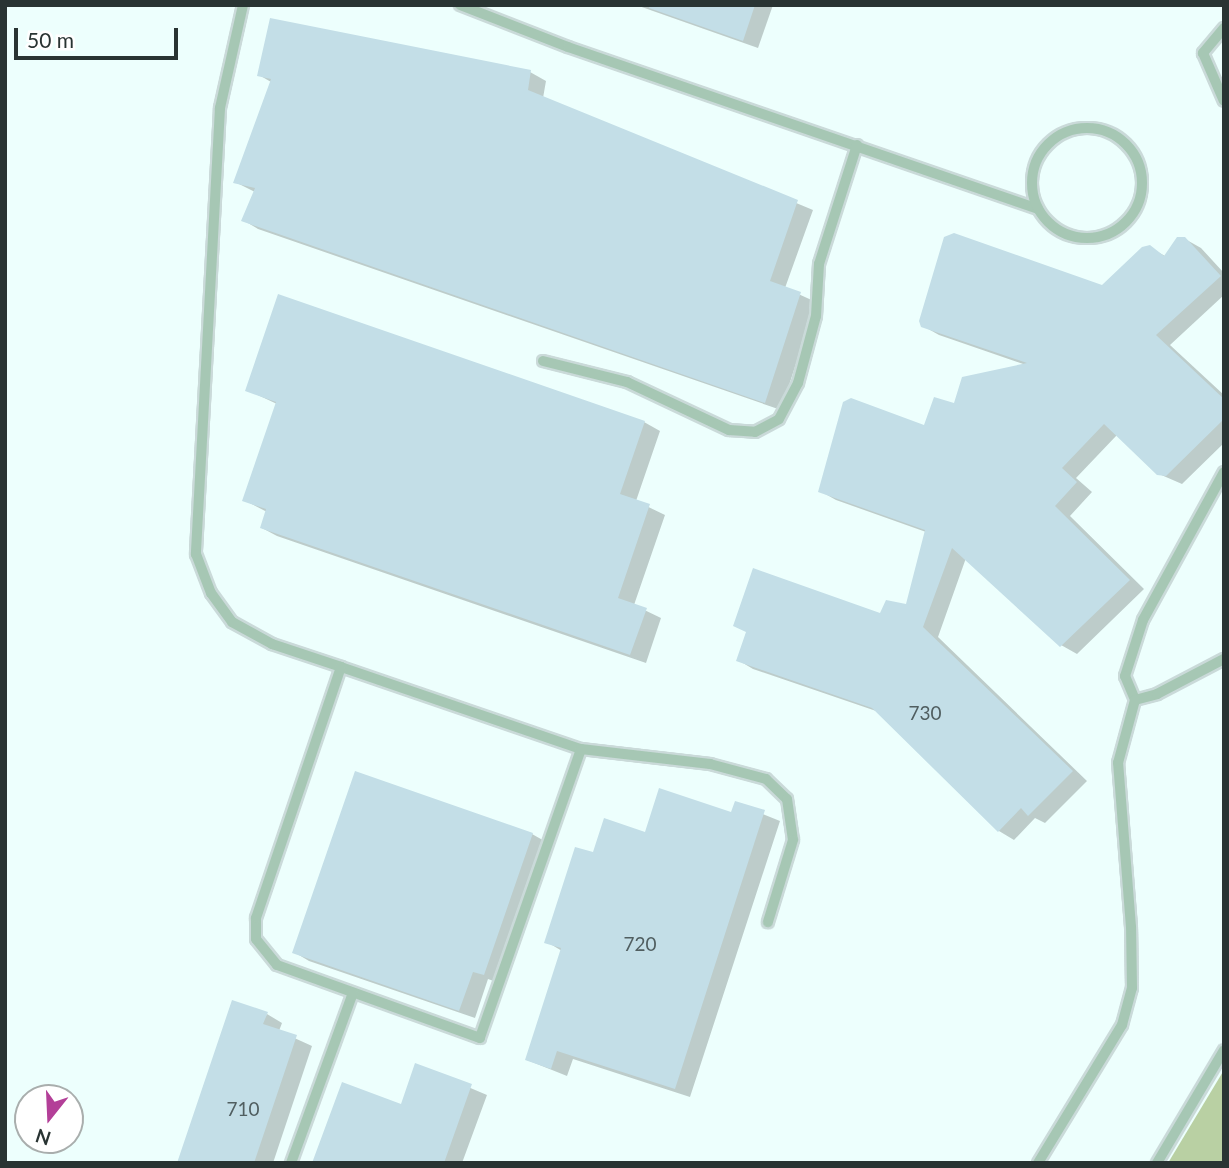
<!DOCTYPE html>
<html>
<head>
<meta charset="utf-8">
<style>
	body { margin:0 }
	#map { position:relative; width:1229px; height:1168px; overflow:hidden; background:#edfffd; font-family:Lato,sans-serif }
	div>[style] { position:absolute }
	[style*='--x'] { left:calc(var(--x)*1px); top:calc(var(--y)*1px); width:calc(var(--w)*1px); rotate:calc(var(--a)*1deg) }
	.green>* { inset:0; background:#b9d0a3 }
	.shadow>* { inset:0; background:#0003 }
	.building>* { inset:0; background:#c3dee7 }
	.roads { filter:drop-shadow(2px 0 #cadad9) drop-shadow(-2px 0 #cadad9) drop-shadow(0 2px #cadad9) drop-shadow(0 -2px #cadad9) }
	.lane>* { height:10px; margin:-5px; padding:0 5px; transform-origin:5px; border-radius:5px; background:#a6c7b4 }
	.lane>.ring { margin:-5px; padding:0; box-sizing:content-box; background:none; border:10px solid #a6c7b4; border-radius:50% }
	span { translate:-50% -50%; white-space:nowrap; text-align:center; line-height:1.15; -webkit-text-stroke:5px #fff; paint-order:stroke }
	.number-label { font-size:19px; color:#505e60 }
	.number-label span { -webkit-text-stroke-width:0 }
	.frame { position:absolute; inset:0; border:7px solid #293433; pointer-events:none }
	.north { position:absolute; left:14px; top:1084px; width:70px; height:70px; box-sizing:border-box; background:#fff; border:2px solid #a9aead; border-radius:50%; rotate:198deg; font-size:19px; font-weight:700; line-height:28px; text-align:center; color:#293433 }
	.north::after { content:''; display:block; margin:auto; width:24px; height:32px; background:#b33f98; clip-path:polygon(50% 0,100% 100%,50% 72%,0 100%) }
	.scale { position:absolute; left:14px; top:28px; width:164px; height:32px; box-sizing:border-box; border:4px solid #293433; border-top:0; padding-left:9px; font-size:21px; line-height:24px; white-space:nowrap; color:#293433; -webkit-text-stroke:5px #fff; paint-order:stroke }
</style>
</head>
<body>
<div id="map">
	<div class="green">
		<div style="clip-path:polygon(1224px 1070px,1224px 1163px,1168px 1163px)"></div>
	</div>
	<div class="shadow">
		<div style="clip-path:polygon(636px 5px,773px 5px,758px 48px)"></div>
		<div style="clip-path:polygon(530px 72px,546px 81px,543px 98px,813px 210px,785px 288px,816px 302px,781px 410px,258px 229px,243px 220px,255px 192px,235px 182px,271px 82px,259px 75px)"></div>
		<div style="clip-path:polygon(1185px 239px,1201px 248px,1224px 273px,1224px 295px,1170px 345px,1224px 395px,1224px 443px,1182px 484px,1159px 474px,1117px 435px,1076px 478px,1092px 492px,1070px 516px,1144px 589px,1077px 654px,1061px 645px,966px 558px,938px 637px,1087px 781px,1045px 823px,1035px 818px,1014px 840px,999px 831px,879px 712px,753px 669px,738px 660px,907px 606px,926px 532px,836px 500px,820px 491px,925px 427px,955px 405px,1026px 365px,939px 335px,923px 326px,1103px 287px,1149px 247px,1165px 256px)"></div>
		<div style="clip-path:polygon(247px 390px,644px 422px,660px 431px,636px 501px,665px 515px,634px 605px,661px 618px,646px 663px,277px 536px,262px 528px,267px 512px,244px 500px,277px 404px)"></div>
		<div style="clip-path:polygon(736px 803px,780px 821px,690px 1097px,573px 1059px,567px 1076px,527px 1060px,562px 951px,547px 942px,594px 854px,646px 834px,732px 814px)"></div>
		<div style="clip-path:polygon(532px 834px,548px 843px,499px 983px,488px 979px,475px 1018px,309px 961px,294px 952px)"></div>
		<div style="clip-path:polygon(267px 1014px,282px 1023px,279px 1031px,312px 1046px,273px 1163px,179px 1163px)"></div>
		<div style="clip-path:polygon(416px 1065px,487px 1095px,462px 1163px,314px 1163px,402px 1106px)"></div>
	</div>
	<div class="building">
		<div style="clip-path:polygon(650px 5px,755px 5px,743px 41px,649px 8px)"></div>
		<div style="clip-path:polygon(270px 18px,531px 70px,528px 90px,798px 200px,770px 281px,801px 292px,765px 403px,241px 221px,255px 188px,233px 183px,271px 79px,257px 76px)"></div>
		<div style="clip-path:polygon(954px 233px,1102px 285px,1142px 247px,1150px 245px,1164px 256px,1177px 237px,1185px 237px,1221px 276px,1156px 335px,1224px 399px,1224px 419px,1166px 476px,1157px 475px,1104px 424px,1062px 468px,1077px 482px,1055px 506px,1130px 580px,1060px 647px,952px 548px,923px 627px,1073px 771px,1028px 816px,1021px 808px,998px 832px,872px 708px,736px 661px,746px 632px,733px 626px,753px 568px,880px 613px,886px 600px,906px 604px,925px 530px,818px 492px,843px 402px,851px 398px,924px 425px,934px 397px,954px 403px,962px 377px,1027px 363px,921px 327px,919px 321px,944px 237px)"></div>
		<div style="clip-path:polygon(278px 294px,645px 421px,620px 494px,650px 504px,618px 598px,647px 608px,630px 655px,260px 528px,266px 509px,242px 501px,276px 402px,245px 391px)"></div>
		<div style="clip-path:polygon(355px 771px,533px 833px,484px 975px,473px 972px,459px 1011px,292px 953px)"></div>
		<div style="clip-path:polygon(659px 788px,731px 812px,735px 801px,765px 810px,675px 1089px,557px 1051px,551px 1069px,525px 1060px,561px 948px,544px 943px,575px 847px,593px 852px,604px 818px,645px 832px)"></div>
		<div style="clip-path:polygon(232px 1000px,268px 1012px,263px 1024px,297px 1035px,254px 1163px,177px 1163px)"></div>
		<div style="clip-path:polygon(415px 1063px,472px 1084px,444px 1163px,312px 1163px,342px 1082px,401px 1104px)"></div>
	</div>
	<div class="roads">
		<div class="lane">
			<div style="--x:243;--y:5;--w:106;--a:102.6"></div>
			<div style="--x:220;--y:108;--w:447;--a:93.1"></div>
			<div style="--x:196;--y:554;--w:42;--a:69"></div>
			<div style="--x:211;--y:593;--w:36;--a:54"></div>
			<div style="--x:232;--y:622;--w:46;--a:28.8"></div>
			<div style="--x:272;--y:644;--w:73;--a:18.4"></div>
			<div style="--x:341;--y:667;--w:254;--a:18.9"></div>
			<div style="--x:581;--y:749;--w:306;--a:109.3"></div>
			<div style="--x:480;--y:1038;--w:216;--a:-160.2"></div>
			<div style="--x:277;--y:965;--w:33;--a:-129"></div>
			<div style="--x:256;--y:939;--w:21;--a:-90"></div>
			<div style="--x:256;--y:918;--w:265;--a:-71.3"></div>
			<div style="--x:460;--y:5;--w:116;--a:21.3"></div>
			<div style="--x:568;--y:47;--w:497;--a:19"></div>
			<div style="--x:1224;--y:28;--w:33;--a:130"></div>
			<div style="--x:1203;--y:53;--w:52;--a:66.4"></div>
			<div class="ring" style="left:1032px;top:128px;width:100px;height:100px"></div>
			<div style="--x:543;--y:361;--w:87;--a:14"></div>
			<div style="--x:627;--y:382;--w:113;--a:25.2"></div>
			<div style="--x:729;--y:430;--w:26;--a:4"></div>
			<div style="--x:755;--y:432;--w:27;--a:-28"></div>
			<div style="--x:779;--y:419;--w:41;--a:-62.2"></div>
			<div style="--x:798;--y:383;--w:69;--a:-75"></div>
			<div style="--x:816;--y:316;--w:52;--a:-86.7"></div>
			<div style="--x:819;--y:264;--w:125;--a:-72.3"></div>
			<div style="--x:1224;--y:472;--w:169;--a:118.7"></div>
			<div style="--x:1143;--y:620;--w:59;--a:107.8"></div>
			<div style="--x:1125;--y:676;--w:26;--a:67"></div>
			<div style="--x:1135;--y:700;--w:23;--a:-15"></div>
			<div style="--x:1157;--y:694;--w:76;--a:-27.6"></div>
			<div style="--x:581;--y:749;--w:130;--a:6.6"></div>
			<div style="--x:710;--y:764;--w:58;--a:15"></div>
			<div style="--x:766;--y:779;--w:29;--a:44"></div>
			<div style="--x:787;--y:799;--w:41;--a:81.7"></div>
			<div style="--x:793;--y:840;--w:86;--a:107"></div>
			<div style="--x:291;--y:1163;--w:181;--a:-70"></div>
			<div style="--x:1038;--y:1163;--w:162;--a:-58.7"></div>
			<div style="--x:1122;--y:1025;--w:38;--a:-75"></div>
			<div style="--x:1132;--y:988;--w:61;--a:-90.9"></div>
			<div style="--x:1131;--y:927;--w:165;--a:-94.5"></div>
			<div style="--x:1118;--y:763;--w:65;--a:-74.9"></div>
			<div style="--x:1157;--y:1163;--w:131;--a:-59.3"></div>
		</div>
	</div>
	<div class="number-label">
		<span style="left:925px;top:713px">730</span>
		<span style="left:640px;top:944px">720</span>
		<span style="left:243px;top:1109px">710</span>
	</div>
	<div class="frame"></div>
	<div class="north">N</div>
	<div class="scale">50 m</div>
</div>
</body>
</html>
